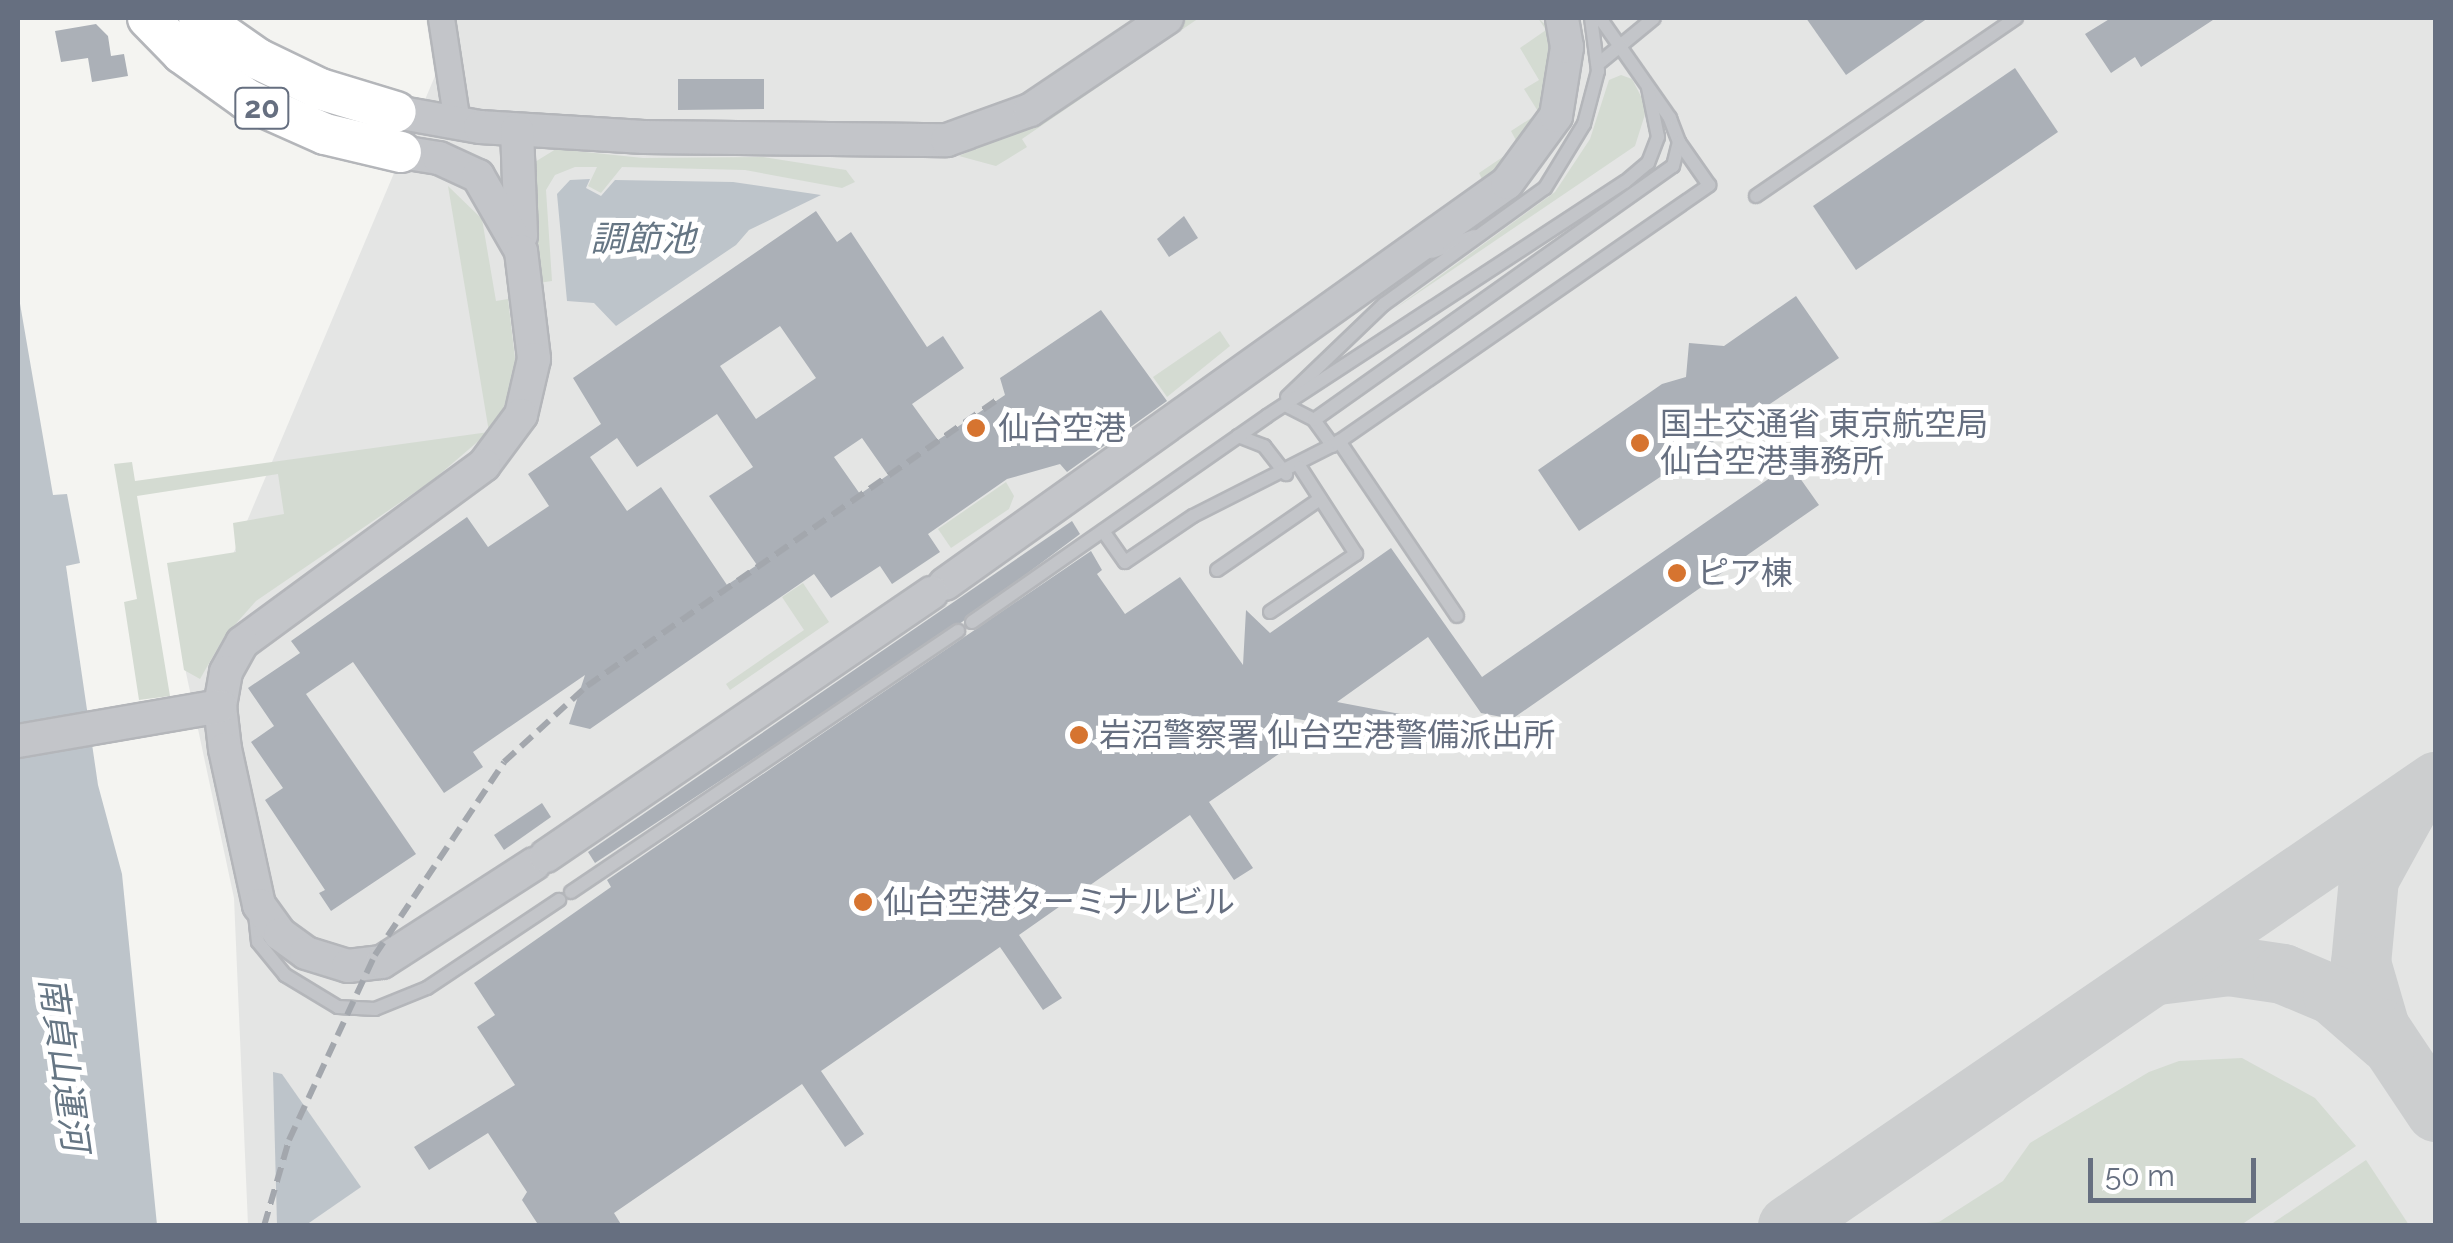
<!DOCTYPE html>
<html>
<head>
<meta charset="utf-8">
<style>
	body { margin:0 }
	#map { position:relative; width:2453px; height:1243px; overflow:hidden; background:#f4f4f1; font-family:Raleway,"Noto Sans JP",sans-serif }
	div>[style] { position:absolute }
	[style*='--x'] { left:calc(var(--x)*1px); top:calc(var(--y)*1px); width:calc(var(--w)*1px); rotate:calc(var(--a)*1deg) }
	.built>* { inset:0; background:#e4e5e4 }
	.green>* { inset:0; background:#d4dbd2 }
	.water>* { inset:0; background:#bdc4ca }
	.taxiway>* { height:60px; margin:-30px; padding:0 30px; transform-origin:30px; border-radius:30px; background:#cccecf }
	.building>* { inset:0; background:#abb0b7 }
	.roads { filter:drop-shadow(2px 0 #b4b6ba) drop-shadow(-2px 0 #b4b6ba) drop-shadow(0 2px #b4b6ba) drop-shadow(0 -2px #b4b6ba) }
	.service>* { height:12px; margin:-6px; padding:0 6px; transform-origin:6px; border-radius:6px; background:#c3c5c9 }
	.minor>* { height:25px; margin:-12.5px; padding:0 12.5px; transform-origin:12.5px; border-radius:12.5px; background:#c3c5c9 }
	.tertiary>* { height:32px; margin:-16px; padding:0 16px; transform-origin:16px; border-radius:16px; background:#c3c5c9 }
	.primary>* { height:40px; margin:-20px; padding:0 20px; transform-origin:20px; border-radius:20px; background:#fff }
	.rail>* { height:6px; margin-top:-3px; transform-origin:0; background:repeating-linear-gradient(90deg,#a3a7ad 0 15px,transparent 0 23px) }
	.dots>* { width:28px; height:28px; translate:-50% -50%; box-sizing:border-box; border:5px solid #fff; border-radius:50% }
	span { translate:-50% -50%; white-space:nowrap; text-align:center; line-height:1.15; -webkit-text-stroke:10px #fff; paint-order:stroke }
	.shield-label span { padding:2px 8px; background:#fff; border:2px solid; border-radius:8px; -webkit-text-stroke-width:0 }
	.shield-label { font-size:30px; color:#666f80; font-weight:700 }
	.poi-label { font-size:32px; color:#666f80 }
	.left { translate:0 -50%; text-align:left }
	.water-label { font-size:35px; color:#667684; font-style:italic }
	.frame { position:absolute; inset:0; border:20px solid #666f80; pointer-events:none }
	.scale { position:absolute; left:2088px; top:1158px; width:168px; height:45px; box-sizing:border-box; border:5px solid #666f80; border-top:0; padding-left:12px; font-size:30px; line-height:35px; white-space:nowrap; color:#666f80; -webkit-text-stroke:8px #fff; paint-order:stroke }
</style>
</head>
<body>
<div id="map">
	<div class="built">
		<div style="clip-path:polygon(426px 18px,2435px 18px,2435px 1225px,248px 1225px,234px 898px,185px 668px,435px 76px)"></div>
	</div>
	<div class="green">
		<div style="clip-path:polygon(1185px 18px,1199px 18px,1022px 139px,1027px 147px,1006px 160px,996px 166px,959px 156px,1033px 123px)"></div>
		<div style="clip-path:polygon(1538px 18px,1549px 28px,1551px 60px,1546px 95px,1539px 113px,1522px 147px,1504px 165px,1445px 214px,1300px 312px,1483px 181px,1479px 173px,1519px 146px,1511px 131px,1539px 113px,1524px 89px,1539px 80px,1520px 48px,1546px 30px)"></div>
		<div style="clip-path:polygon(1621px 75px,1632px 79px,1647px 108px,1635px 146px,1393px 310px,1555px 192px,1590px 139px,1609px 80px)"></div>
		<div style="clip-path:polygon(556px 149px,643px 158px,763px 157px,846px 170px,855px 182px,842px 188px,745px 170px,622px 167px,601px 193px,588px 186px,597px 167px,575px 167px,555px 175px,546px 190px,552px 281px,538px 283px,530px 165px)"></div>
		<div style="clip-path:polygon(448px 186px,482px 219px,496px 301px,508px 299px,516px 367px,502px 413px,489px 432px,433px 480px,256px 601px,224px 637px,200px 679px,184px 670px,167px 563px,236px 552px,233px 523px,284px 514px,278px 474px,137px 496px,170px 696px,139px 700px,124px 602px,137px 599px,114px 464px,132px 462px,135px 481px,489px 432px)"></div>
		<div style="clip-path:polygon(1220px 331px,1230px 346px,1167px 397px,1153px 377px)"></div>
		<div style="clip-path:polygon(1006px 482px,1014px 496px,1009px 509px,951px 548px,938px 529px)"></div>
		<div style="clip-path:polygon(803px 583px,829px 622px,730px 690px,726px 684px,804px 630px,782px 597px)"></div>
		<div style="clip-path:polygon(2242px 1058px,2315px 1098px,2356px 1146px,2241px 1225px,1901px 1225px,1939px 1222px,2003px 1181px,2030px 1143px,2149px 1072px,2179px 1061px)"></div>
		<div style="clip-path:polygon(2366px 1160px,2409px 1225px,2270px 1225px)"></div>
	</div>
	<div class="water">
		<div style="clip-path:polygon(590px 179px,586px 188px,601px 196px,615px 180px,733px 182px,821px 195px,749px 230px,736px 245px,616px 326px,594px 303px,567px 301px,557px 194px,570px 180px)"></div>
		<div style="clip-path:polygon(18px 292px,53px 495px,67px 494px,80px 563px,66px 566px,98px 785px,122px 874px,157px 1225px,18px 1225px)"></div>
		<div style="clip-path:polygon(273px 1072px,282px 1074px,361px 1187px,306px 1225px,277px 1225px)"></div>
	</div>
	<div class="taxiway">
		<div style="--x:2408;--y:808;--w:81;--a:118.8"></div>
		<div style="--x:2369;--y:879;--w:84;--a:95.4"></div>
		<div style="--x:2361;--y:963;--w:68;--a:73.7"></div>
		<div style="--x:2380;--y:1028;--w:101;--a:56.3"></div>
		<div style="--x:2158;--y:975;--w:72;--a:-7.2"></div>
		<div style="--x:2229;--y:966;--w:55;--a:8.4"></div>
		<div style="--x:2283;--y:974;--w:54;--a:22.8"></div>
		<div style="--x:2333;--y:995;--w:72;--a:41"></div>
		<div style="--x:1788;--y:1226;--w:786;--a:-34.42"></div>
	</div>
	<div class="building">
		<div style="clip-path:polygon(1806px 18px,1928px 18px,1846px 75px)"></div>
		<div style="clip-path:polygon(2111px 18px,2216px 18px,2141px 67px,2135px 57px,2111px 73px,2085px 34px)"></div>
		<div style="clip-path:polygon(96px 24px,108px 36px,111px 56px,124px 54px,128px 76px,92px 82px,88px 58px,61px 62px,55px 31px)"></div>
		<div style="clip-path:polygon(2015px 68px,2058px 132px,1856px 270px,1813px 206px)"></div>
		<div style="clip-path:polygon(678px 79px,764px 79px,764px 109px,678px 110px)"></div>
		<div style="clip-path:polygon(evenodd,816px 211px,837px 242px,851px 232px,927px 347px,943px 336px,964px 368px,912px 404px,938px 440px,1005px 395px,1000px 378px,1101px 310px,1167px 401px,1067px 472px,1060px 464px,1007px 479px,928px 534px,940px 552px,892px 584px,880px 566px,831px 598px,814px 574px,590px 729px,569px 724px,585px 675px,473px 752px,483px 767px,444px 793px,353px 662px,306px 694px,416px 854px,331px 911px,319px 893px,325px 890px,265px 800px,283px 788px,251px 742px,274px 726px,248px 688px,300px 653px,291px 641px,467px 517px,488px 547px,549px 506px,528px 474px,601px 424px,573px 378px,816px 211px,780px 326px,816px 378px,756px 419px,720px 366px,780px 326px,816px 211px,717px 414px,753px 467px,709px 496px,757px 565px,727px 585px,661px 487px,627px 511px,590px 457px,617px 438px,637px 467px,717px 414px,816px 211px,862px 438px,888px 475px,860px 494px,834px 457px,862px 438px)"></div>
		<div style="clip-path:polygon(1184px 216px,1198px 238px,1169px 257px,1157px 239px)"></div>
		<div style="clip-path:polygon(1796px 296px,1839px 358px,1579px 531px,1538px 470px,1662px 384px,1686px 377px,1689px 343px,1724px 346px)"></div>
		<div style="clip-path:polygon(1790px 464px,1819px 505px,1512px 719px,1481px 713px,1428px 637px,1337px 702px,1437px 721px,1447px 733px,1432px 744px,1271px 714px,1292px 745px,1209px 802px,1253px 868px,1234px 880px,1190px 815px,1019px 935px,1062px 998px,1043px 1010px,1000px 947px,821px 1071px,864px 1134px,845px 1147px,802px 1084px,614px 1213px,622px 1226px,539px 1226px,522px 1200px,527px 1192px,488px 1133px,429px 1170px,414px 1147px,515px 1085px,477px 1027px,495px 1015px,474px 983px,611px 887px,607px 880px,1091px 551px,1102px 570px,1097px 574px,1125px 614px,1180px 577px,1243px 665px,1246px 610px,1270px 633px,1391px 548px,1482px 677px)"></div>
		<div style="clip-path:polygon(1072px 521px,1080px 534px,962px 622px,595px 863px,588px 852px)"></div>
		<div style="clip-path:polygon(542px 803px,551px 817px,504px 850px,494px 835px)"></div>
	</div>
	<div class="roads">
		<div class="service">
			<div style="--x:1598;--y:64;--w:72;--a:-39.4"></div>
			<div style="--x:1756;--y:196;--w:315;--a:-34.4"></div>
			<div style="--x:1432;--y:252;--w:45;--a:-20.9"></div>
			<div style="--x:1287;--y:397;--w:134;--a:-43.8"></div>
			<div style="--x:1384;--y:304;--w:198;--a:-35.8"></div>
			<div style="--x:1545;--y:188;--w:75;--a:-58.6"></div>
			<div style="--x:1584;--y:124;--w:55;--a:-75.2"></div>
			<div style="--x:1598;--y:71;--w:53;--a:-97.5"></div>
			<div style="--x:1285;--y:405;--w:33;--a:27"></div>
			<div style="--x:1314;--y:420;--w:32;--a:54"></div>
			<div style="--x:1314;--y:420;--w:440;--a:-35.3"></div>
			<div style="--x:1673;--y:166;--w:25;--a:-76"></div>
			<div style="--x:1679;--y:142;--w:26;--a:-111"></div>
			<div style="--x:1670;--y:118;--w:122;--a:-125"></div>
			<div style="--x:1238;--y:436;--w:28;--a:21"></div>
			<div style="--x:1264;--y:446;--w:36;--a:52"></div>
			<div style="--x:1339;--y:441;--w:211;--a:56"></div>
			<div style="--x:1103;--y:531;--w:38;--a:55"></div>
			<div style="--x:1125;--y:562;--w:82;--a:-34.1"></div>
			<div style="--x:1193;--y:516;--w:161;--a:-26.9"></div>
			<div style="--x:1337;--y:443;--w:453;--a:-34.7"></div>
			<div style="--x:1709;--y:185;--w:52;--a:-124.9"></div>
			<div style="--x:1217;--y:570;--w:125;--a:-34.6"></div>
			<div style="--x:1270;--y:612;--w:104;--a:-34"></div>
			<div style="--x:1356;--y:554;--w:103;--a:-122.8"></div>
			<div style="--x:972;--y:622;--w:360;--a:-34.9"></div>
			<div style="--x:1267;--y:416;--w:428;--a:-33.2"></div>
			<div style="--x:1625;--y:182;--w:30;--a:-40"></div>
			<div style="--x:1648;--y:163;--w:28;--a:-69"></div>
			<div style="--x:1658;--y:137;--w:50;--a:-101.5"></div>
			<div style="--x:571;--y:892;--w:467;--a:-34"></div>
			<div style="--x:255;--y:914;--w:28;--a:84"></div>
			<div style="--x:258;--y:942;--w:43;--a:50.7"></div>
			<div style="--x:285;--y:975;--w:62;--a:31.1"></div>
			<div style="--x:338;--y:1007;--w:37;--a:3"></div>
			<div style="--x:375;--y:1009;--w:56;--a:-22"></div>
			<div style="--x:427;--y:988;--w:159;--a:-33.7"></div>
		</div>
		<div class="minor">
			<div style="--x:441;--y:18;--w:106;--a:81.3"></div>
		</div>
		<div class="tertiary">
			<div style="--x:396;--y:112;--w:85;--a:10.1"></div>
			<div style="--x:480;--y:127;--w:164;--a:3.5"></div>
			<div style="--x:644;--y:137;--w:303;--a:0.6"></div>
			<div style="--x:947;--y:140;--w:88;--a:-19.9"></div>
			<div style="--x:1030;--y:110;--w:165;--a:-33.9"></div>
			<div style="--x:517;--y:130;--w:106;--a:87.8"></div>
			<div style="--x:401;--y:152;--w:38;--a:9"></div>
			<div style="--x:439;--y:158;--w:43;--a:24.8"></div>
			<div style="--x:478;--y:176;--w:86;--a:60.2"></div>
			<div style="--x:521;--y:251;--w:109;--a:83.1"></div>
			<div style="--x:534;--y:359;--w:57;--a:103.1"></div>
			<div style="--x:521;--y:415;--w:62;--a:126.5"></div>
			<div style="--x:484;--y:465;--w:300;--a:143.7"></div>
			<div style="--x:242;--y:643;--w:33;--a:119"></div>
			<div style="--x:226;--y:672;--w:35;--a:100"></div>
			<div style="--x:220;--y:706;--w:43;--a:83.4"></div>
			<div style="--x:225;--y:749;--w:160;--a:77.7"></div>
			<div style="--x:259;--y:905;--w:36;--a:54"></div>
			<div style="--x:280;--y:934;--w:32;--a:36"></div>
			<div style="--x:306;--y:953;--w:44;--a:17.2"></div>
			<div style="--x:348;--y:966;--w:34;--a:-7"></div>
			<div style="--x:382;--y:962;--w:181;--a:-32.8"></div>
			<div style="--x:945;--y:584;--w:690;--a:-35.51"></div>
			<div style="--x:1507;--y:183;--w:83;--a:-53.8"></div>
			<div style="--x:1556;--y:116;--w:70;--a:-80.9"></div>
			<div style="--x:1567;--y:47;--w:29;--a:-100"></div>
			<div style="--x:18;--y:741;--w:205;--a:-9.8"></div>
			<div style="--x:546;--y:856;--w:467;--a:-34.3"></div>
		</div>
		<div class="primary">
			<div style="--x:148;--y:18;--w:49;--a:45.8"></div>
			<div style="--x:182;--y:53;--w:79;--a:35.7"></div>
			<div style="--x:246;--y:99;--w:86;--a:23.9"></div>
			<div style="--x:325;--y:134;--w:78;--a:13.3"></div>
			<div style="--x:199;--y:18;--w:72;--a:34.8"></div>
			<div style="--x:258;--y:59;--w:69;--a:25.8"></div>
			<div style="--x:320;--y:89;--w:79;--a:16.8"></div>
		</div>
	</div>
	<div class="rail">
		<div style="--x:264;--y:1226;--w:90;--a:-73.8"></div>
		<div style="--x:289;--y:1140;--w:204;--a:-65.1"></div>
		<div style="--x:375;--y:955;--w:232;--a:-56.2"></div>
		<div style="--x:504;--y:762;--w:113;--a:-42.5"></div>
		<div style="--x:587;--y:686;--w:505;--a:-34.92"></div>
	</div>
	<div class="dots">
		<div style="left:976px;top:428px;background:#d67430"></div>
		<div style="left:1640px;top:443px;background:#d67430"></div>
		<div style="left:1677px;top:573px;background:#d67430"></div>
		<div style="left:1079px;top:735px;background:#d67430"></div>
		<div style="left:863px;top:902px;background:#d67430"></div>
	</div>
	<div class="shield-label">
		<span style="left:262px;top:108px">20</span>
	</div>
	<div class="poi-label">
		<span class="left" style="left:1660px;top:443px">国土交通省 東京航空局<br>仙台空港事務所</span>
		<span class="left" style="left:998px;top:428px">仙台空港</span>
		<span class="left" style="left:1697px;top:573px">ピア棟</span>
		<span class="left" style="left:1099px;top:735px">岩沼警察署 仙台空港警備派出所</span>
		<span class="left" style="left:883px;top:902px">仙台空港ターミナルビル</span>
	</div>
	<div class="water-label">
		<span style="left:643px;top:239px">調節池</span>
		<span style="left:64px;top:1064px;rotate:82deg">南貞山運河</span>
	</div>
	<div class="frame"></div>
	<div class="scale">50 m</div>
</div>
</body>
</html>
